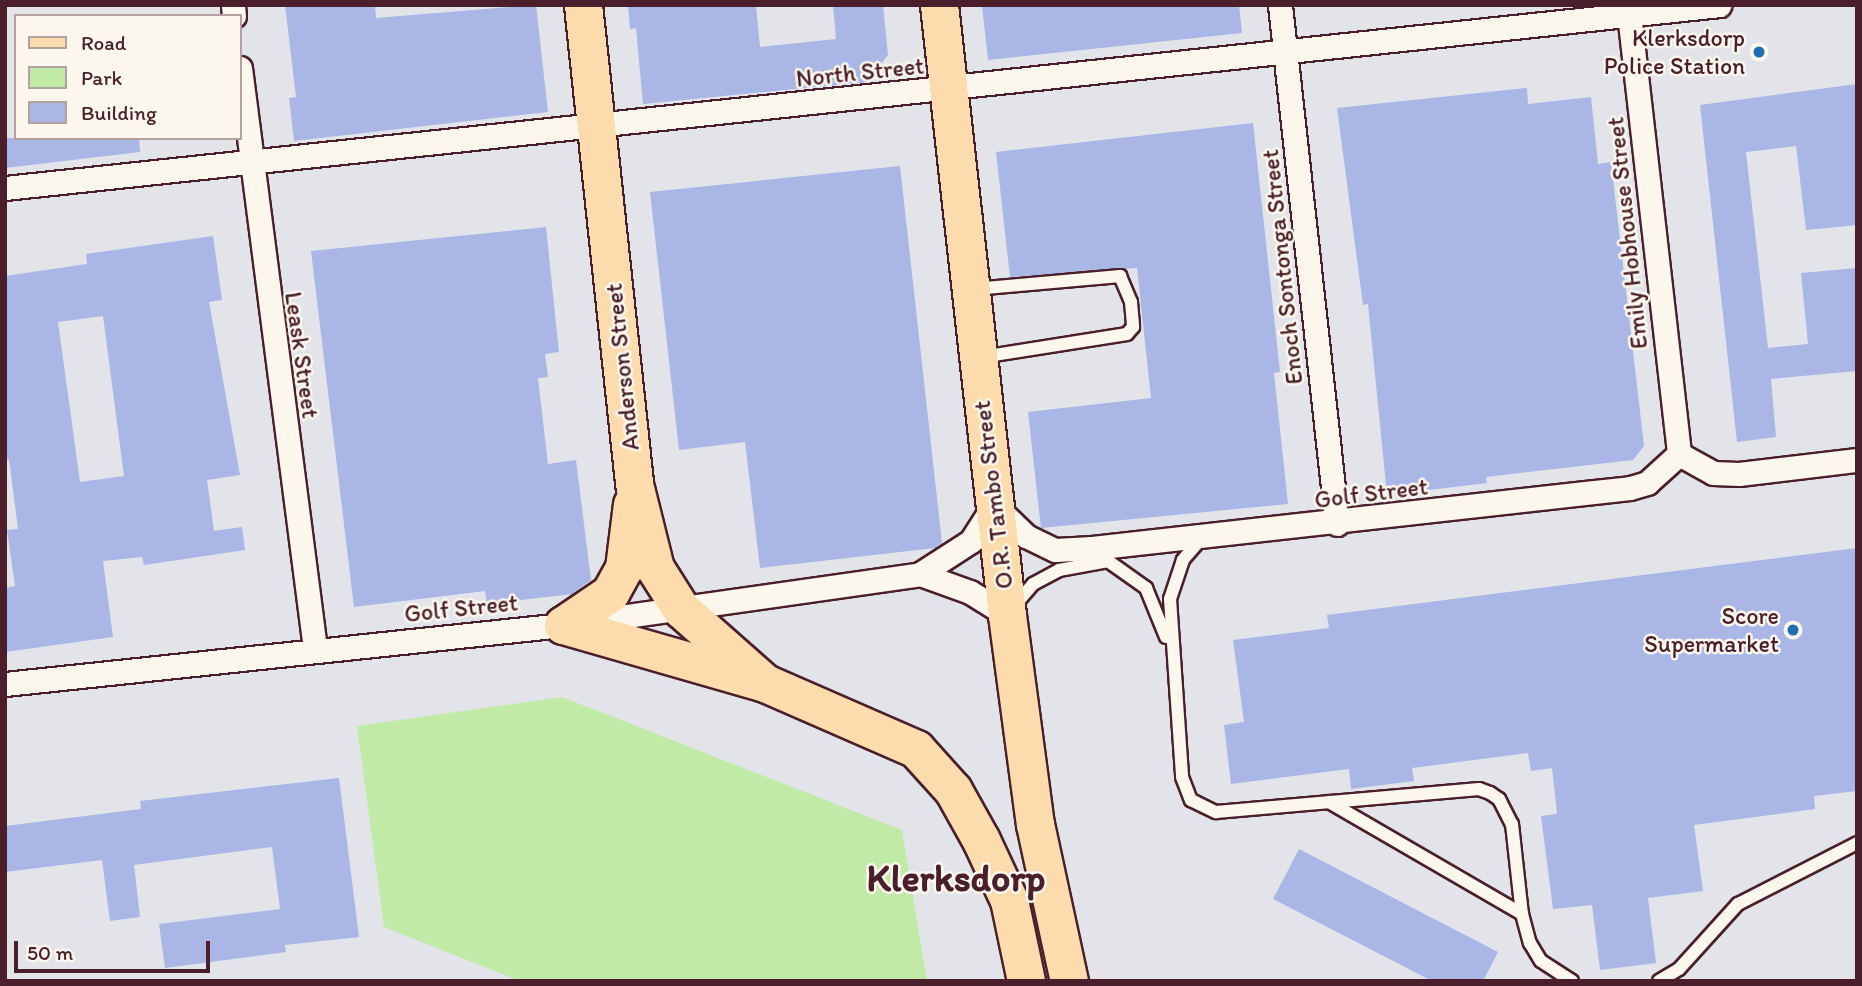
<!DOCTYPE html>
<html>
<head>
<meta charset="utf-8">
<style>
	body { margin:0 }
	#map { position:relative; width:1862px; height:986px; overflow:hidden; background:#e2e4ea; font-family:Itim,sans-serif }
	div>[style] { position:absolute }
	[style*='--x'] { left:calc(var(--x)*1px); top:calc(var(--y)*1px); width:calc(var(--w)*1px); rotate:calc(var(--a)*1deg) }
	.green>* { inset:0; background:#c1eaa6 }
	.building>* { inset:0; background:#a9b6e6 }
	.roads { filter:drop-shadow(2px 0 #4a1f2b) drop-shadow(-2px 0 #4a1f2b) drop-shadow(0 2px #4a1f2b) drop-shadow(0 -2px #4a1f2b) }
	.service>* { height:12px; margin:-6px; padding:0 6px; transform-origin:6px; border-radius:6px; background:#fbf7ec }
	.minor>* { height:23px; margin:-11.5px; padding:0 11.5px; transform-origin:11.5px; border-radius:11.5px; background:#fbf7ec }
	.primary>* { height:37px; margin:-18.5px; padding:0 18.5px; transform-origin:18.5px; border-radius:18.5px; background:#fcdcac }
	.dots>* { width:19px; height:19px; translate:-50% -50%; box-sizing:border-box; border:4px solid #fbf7ec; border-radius:50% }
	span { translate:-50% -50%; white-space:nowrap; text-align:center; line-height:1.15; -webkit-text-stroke:5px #fbf7ec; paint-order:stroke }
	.poi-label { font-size:24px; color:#4a1f2b }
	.right { translate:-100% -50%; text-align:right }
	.street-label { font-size:24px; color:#4a1f2b }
	.town-label { font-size:38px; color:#4a1f2b; font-weight:700 }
	.frame { position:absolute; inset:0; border:7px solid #4a1f2b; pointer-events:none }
	.legend { position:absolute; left:14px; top:14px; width:228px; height:126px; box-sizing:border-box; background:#fbf7ec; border:2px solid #b4a19f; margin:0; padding:9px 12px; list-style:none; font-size:21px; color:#4a1f2b }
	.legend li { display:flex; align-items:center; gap:14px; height:35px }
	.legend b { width:35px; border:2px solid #b4a19f }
	.scale { position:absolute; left:14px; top:941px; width:196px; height:32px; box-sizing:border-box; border:4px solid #4a1f2b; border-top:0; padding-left:9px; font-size:21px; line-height:24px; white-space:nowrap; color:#4a1f2b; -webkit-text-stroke:5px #fbf7ec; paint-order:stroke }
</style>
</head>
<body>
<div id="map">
	<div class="green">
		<div style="clip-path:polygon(562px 697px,902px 830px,927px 981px,520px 981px,384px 927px,357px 726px)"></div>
	</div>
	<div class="building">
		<div style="clip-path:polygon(285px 5px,375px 5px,376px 18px,536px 5px,548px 112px,294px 141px,289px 98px,296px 97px)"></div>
		<div style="clip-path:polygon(628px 5px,756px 5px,760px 47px,836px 39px,833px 5px,883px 5px,888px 55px,867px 82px,643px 104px,636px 28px,630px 29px)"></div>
		<div style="clip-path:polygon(982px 5px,1239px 5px,1242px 33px,988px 60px)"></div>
		<div style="clip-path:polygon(1857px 84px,1857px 225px,1806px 230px,1796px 146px,1746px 152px,1768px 348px,1808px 344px,1801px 273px,1857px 268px,1857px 371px,1771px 379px,1776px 437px,1737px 442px,1700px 105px)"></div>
		<div style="clip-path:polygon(1527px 88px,1528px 104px,1591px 97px,1598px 164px,1611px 162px,1644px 446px,1633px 460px,1486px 477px,1487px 483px,1387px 495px,1368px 304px,1363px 305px,1337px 108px)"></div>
		<div style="clip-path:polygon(1253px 123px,1280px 372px,1274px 373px,1288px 504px,1041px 528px,1028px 412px,1151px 398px,1137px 268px,1010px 277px,996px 152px)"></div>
		<div style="clip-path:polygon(5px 138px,139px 138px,140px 152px,5px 168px)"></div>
		<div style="clip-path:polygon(900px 166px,942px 543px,935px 548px,760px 568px,745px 442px,679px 450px,650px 192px)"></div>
		<div style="clip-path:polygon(546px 227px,559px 352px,545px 354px,548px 377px,538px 378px,548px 464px,576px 460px,591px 580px,572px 594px,487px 604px,485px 591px,354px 607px,311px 251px)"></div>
		<div style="clip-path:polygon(evenodd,213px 236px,222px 300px,209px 302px,240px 475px,207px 480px,214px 531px,242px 527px,245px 550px,144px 565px,142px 557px,103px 561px,113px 637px,5px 652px,5px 588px,15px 586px,7px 530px,18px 529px,9px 459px,5px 460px,5px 276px,87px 264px,86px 254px,213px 236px,103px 316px,124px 476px,80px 482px,58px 322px,103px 316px)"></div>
		<div style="clip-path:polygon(1857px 548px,1857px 791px,1814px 796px,1815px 809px,1694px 825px,1703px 891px,1648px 898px,1656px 963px,1600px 970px,1592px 905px,1553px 909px,1541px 816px,1557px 814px,1552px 768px,1531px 771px,1528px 753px,1412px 768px,1414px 781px,1351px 789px,1349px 769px,1231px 784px,1224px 725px,1244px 722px,1233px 640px,1329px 628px,1327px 615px)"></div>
		<div style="clip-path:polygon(339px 778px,359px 937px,285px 945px,286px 952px,165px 968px,159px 924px,280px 909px,272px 847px,134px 865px,140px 917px,110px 921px,102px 860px,5px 872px,5px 826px,141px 809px,140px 801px)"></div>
		<div style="clip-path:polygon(1299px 849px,1498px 952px,1483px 981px,1432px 981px,1273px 899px)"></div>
	</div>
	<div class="roads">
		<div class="service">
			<div style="--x:974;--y:289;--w:147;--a:-5.1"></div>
			<div style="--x:1120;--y:276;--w:28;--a:67"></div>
			<div style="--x:1131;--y:302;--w:25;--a:85"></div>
			<div style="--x:1133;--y:327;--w:9;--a:131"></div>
			<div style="--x:1127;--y:334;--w:148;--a:171"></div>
			<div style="--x:1201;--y:539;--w:28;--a:131"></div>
			<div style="--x:1183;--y:560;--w:41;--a:108.4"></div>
			<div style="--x:1170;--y:599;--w:178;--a:86.1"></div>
			<div style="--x:1182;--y:777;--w:25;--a:69"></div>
			<div style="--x:1191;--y:800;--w:28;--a:26"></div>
			<div style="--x:1216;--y:812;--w:264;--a:-5"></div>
			<div style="--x:1479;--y:789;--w:12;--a:20"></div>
			<div style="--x:1490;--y:793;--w:11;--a:34"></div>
			<div style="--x:1499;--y:799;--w:28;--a:63"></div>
			<div style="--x:1512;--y:824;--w:91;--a:83.7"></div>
			<div style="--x:1522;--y:914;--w:30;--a:75"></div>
			<div style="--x:1530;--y:943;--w:21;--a:59"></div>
			<div style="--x:1541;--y:961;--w:37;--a:33"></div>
			<div style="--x:1014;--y:606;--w:29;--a:-49"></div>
			<div style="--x:1033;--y:584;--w:30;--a:-28"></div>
			<div style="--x:1059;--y:570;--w:50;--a:-10.4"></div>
			<div style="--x:1108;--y:561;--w:47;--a:35.4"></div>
			<div style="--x:1146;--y:588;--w:53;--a:67.8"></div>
			<div style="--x:1329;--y:802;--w:223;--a:30.1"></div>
			<div style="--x:1659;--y:981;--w:23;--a:-31"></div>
			<div style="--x:1679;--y:969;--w:88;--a:-47.8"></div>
			<div style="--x:1738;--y:904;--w:134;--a:-27.1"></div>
		</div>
		<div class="minor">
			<div style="--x:233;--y:5;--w:11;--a:85"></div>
			<div style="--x:1280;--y:5;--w:522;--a:83.73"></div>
			<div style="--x:1628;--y:5;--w:452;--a:83.5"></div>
			<div style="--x:240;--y:68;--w:586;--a:82.64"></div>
			<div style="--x:5;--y:188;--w:1724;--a:-6.09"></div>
			<div style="--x:920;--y:574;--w:53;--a:19.8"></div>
			<div style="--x:970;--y:592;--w:44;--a:31.9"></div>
			<div style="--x:5;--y:684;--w:561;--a:-6.04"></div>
			<div style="--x:563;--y:625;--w:361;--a:-8.1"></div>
			<div style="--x:920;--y:574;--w:61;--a:-32.9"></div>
			<div style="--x:971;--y:541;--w:43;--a:-57.4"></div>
			<div style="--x:994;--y:505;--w:45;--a:44.1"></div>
			<div style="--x:1026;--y:536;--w:32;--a:26"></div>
			<div style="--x:1055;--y:550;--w:37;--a:-3"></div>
			<div style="--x:1092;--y:548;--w:541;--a:-6.36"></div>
			<div style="--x:1630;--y:488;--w:18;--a:-16"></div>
			<div style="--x:1647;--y:483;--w:43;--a:-42.2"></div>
			<div style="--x:1679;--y:454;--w:39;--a:29"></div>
			<div style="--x:1713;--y:473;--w:26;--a:2"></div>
			<div style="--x:1739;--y:474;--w:119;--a:-6.8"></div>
		</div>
		<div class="primary">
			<div style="--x:583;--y:5;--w:486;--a:83.9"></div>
			<div style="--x:635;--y:488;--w:82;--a:76"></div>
			<div style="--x:655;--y:568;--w:49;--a:57.6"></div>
			<div style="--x:681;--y:609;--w:112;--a:41.4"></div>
			<div style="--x:939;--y:5;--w:614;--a:83.64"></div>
			<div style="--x:1007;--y:615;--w:211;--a:82.4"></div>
			<div style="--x:1035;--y:824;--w:161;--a:77.8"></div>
			<div style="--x:563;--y:625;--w:210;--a:16"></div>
			<div style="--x:765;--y:683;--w:165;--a:23.6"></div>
			<div style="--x:916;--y:749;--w:55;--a:47.9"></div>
			<div style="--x:953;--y:790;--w:57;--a:60.8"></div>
			<div style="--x:981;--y:840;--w:66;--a:65"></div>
			<div style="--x:1009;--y:900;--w:83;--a:78.1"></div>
			<div style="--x:563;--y:625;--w:57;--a:-34.2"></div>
			<div style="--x:610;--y:593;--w:29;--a:-61"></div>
			<div style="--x:624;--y:568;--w:64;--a:-82.9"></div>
		</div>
	</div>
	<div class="dots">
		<div style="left:1759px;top:52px;background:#1f6fb2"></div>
		<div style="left:1793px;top:630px;background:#1f6fb2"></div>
	</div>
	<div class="poi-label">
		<span class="right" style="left:1745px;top:52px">Klerksdorp<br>Police Station</span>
		<span class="right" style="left:1779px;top:630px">Score<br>Supermarket</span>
	</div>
	<div class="street-label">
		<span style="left:860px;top:72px;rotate:-6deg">North Street</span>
		<span style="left:1627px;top:233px;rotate:-96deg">Emily Hobhouse Street</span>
		<span style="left:1282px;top:267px;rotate:-96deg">Enoch Sontonga Street</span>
		<span style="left:302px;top:355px;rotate:82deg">Leask Street</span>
		<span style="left:622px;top:367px;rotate:-96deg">Anderson Street</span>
		<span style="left:1371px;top:493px;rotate:-7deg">Golf Street</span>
		<span style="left:993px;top:495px;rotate:-97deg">O.R. Tambo Street</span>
		<span style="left:461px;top:608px;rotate:-6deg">Golf Street</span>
	</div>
	<div class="town-label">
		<span style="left:956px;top:879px">Klerksdorp</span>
	</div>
	<div class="frame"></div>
	<ul class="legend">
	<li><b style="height:9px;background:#fcdcac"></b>Road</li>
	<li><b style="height:19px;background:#c1eaa6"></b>Park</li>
	<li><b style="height:19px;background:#a9b6e6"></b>Building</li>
	</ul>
	<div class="scale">50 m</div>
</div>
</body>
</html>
